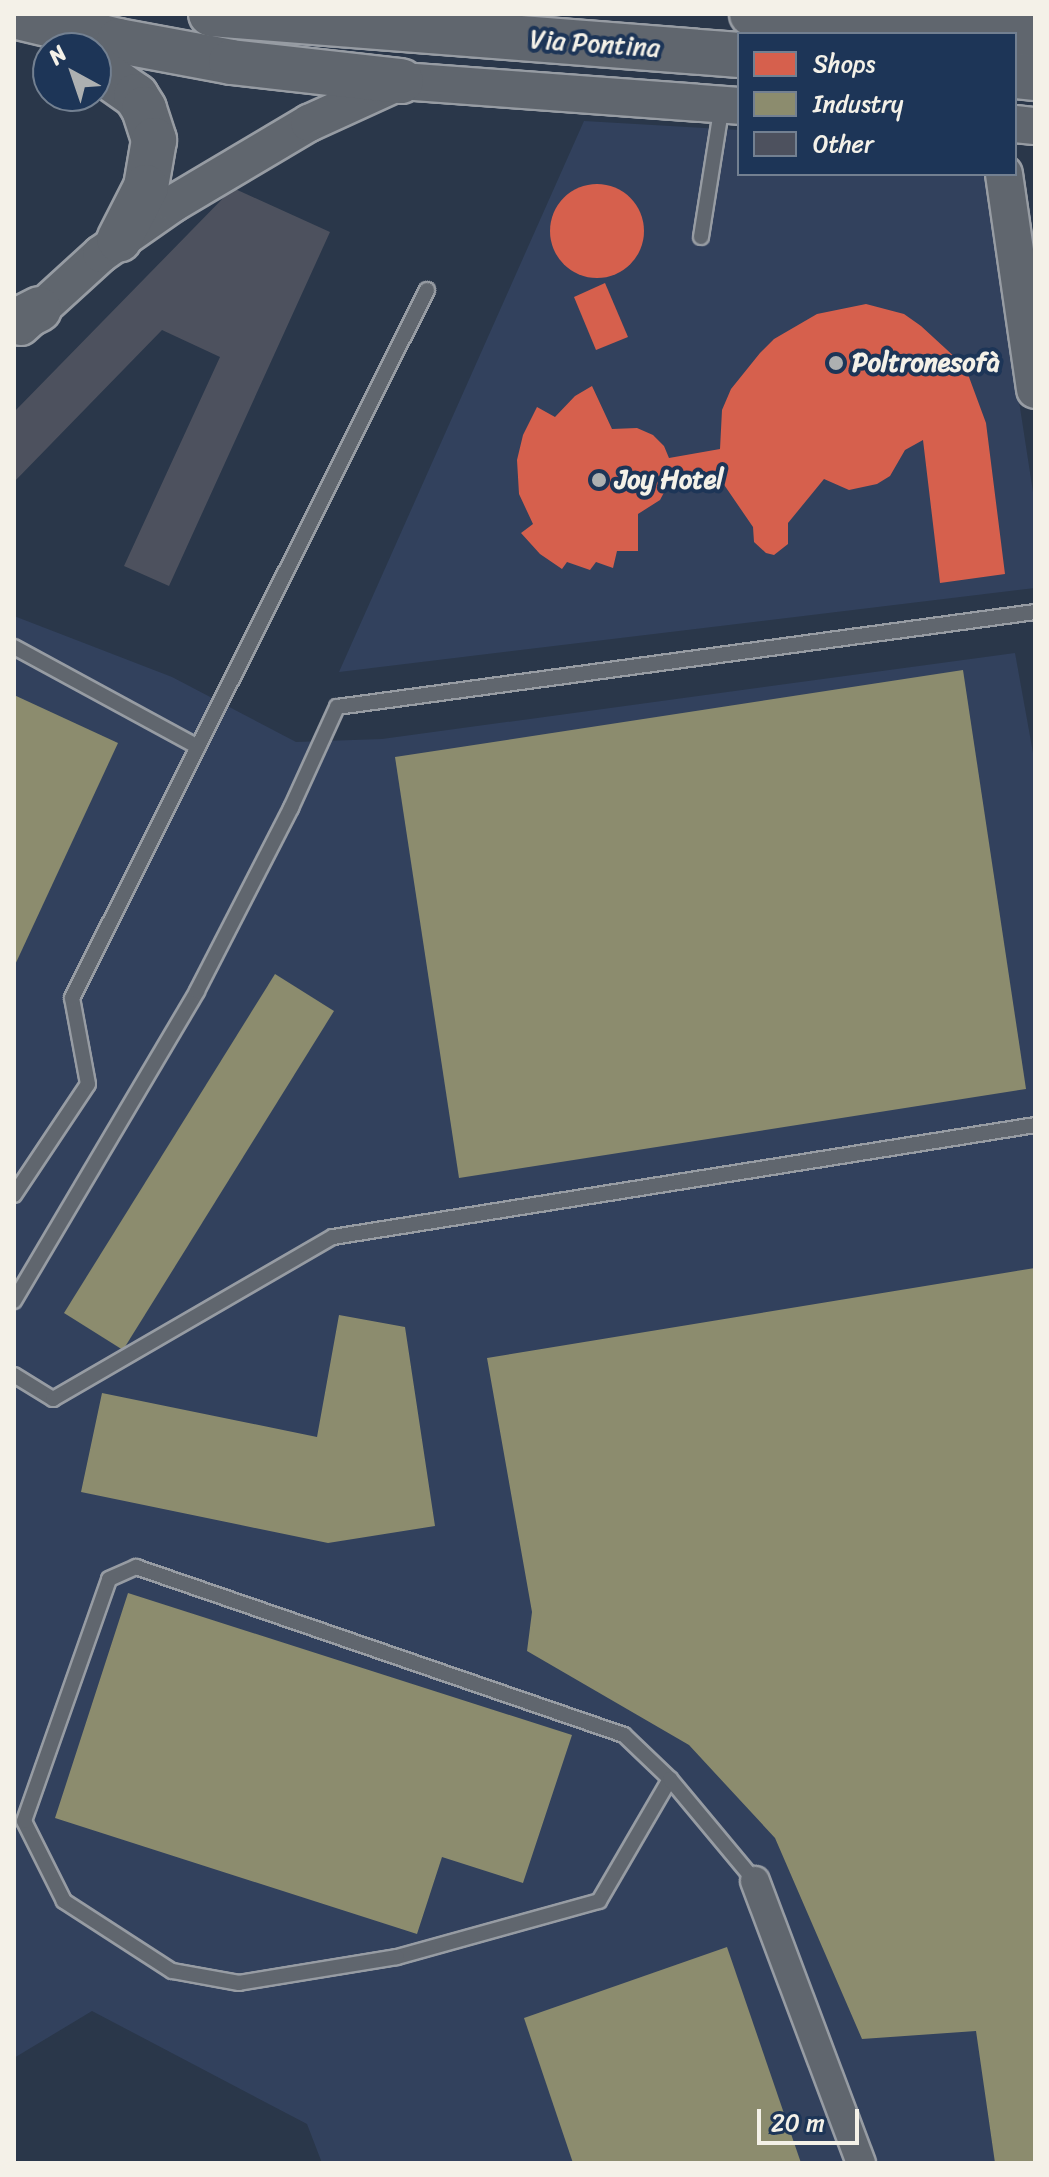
<!DOCTYPE html>
<html>
<head>
<meta charset="utf-8">
<style>
	body { margin:0 }
	#map { position:relative; width:1049px; height:2177px; overflow:hidden; background:#2a374a; font-family:Sriracha,sans-serif }
	div>[style] { position:absolute }
	[style*='--x'] { left:calc(var(--x)*1px); top:calc(var(--y)*1px); width:calc(var(--w)*1px); rotate:calc(var(--a)*1deg) }
	.built>* { inset:0; background:#32415d }
	.shops>* { inset:0; background:#d6604d }
	.round { border-radius:50% }
	.industry>* { inset:0; background:#8c8c6e }
	.building>* { inset:0; background:#4d515e }
	.roads { filter:drop-shadow(2px 0 #979ca3) drop-shadow(-2px 0 #979ca3) drop-shadow(0 2px #979ca3) drop-shadow(0 -2px #979ca3) }
	.service>* { height:14px; margin:-7px; padding:0 7px; transform-origin:7px; border-radius:7px; background:#60666e }
	.minor>* { height:28px; margin:-14px; padding:0 14px; transform-origin:14px; border-radius:14px; background:#60666e }
	.tertiary>* { height:36px; margin:-18px; padding:0 18px; transform-origin:18px; border-radius:18px; background:#60666e }
	.trunk>* { height:44px; margin:-22px; padding:0 22px; transform-origin:22px; border-radius:22px; background:#60666e }
	.dots>* { width:22px; height:22px; translate:-50% -50%; box-sizing:border-box; border:4px solid #1d3557; border-radius:50% }
	span { translate:-50% -50%; white-space:nowrap; text-align:center; line-height:1.15; -webkit-text-stroke:8px #1d3557; paint-order:stroke }
	.street-label { font-size:26px; color:#f4f1e8 }
	.poi-label { font-size:26px; color:#f4f1e8; font-weight:700 }
	.left { translate:0 -50%; text-align:left }
	.frame { position:absolute; inset:0; border:16px solid #f4f1e8; pointer-events:none }
	.legend { position:absolute; left:737px; top:32px; width:280px; height:144px; box-sizing:border-box; background:#1d3557; border:2px solid #738091; margin:0; padding:10px 14px; list-style:none; font-size:24px; color:#f4f1e8 }
	.legend li { display:flex; align-items:center; gap:16px; height:40px }
	.legend b { width:40px; border:2px solid #738091 }
	.north { position:absolute; left:32px; top:32px; width:80px; height:80px; box-sizing:border-box; background:#1d3557; border:2px solid #738091; border-radius:50%; rotate:320deg; font-size:22px; font-weight:700; line-height:32px; text-align:center; color:#f4f1e8 }
	.north::after { content:''; display:block; margin:auto; width:28px; height:36px; background:#adb0b1; clip-path:polygon(50% 0,100% 100%,50% 72%,0 100%) }
	.scale { position:absolute; left:757px; top:2109px; width:102px; height:36px; box-sizing:border-box; border:4px solid #f4f1e8; border-top:0; padding-left:10px; font-size:24px; line-height:28px; white-space:nowrap; color:#f4f1e8; -webkit-text-stroke:6px #1d3557; paint-order:stroke }
</style>
</head>
<body>
<div id="map">
	<div class="built">
		<div style="clip-path:polygon(584px 121px,739px 130px,739px 174px,984px 174px,1035px 505px,1035px 588px,339px 672px)"></div>
		<div style="clip-path:polygon(14px 616px,172px 677px,296px 742px,382px 739px,1015px 653px,1035px 764px,1035px 2163px,322px 2163px,307px 2124px,92px 2011px,14px 2058px)"></div>
	</div>
	<div class="shops">
		<div class="round" style="left:550px;top:184px;width:94px;height:94px"></div>
		<div style="clip-path:polygon(605px 283px,628px 337px,596px 350px,574px 297px)"></div>
		<div style="clip-path:polygon(866px 304px,904px 314px,921px 326px,958px 360px,969px 377px,986px 423px,1005px 574px,940px 583px,923px 440px,905px 450px,890px 476px,877px 484px,849px 490px,824px 479px,788px 523px,788px 544px,774px 555px,766px 553px,754px 542px,753px 527px,716px 473px,669px 483px,660px 500px,638px 514px,638px 551px,617px 551px,613px 568px,596px 562px,590px 570px,567px 562px,562px 569px,540px 554px,521px 533px,533px 524px,519px 494px,517px 460px,523px 435px,537px 407px,555px 417px,575px 396px,592px 386px,612px 429px,637px 428px,653px 435px,664px 446px,669px 458px,720px 449px,722px 410px,731px 389px,760px 353px,774px 339px,817px 314px)"></div>
	</div>
	<div class="industry">
		<div style="clip-path:polygon(963px 670px,1026px 1089px,459px 1178px,395px 757px)"></div>
		<div style="clip-path:polygon(14px 695px,118px 743px,14px 967px)"></div>
		<div style="clip-path:polygon(275px 974px,334px 1011px,123px 1350px,64px 1313px)"></div>
		<div style="clip-path:polygon(1035px 1268px,1035px 2163px,995px 2163px,976px 2031px,862px 2039px,775px 1838px,689px 1745px,527px 1651px,532px 1612px,487px 1358px)"></div>
		<div style="clip-path:polygon(339px 1315px,405px 1327px,435px 1526px,328px 1543px,81px 1492px,102px 1393px,317px 1437px)"></div>
		<div style="clip-path:polygon(128px 1593px,572px 1735px,523px 1883px,442px 1857px,417px 1934px,55px 1818px)"></div>
		<div style="clip-path:polygon(727px 1947px,801px 2163px,573px 2163px,524px 2018px)"></div>
	</div>
	<div class="building">
		<div style="clip-path:polygon(233px 188px,330px 232px,169px 586px,124px 566px,220px 357px,162px 330px,14px 482px,14px 412px)"></div>
	</div>
	<div class="roads">
		<div class="service">
			<div style="--x:701;--y:237;--w:134;--a:-81"></div>
			<div style="--x:14;--y:647;--w:209;--a:28.5"></div>
			<div style="--x:14;--y:1195;--w:133;--a:-56.3"></div>
			<div style="--x:88;--y:1084;--w:87;--a:-100.5"></div>
			<div style="--x:72;--y:998;--w:792;--a:-63.37"></div>
			<div style="--x:14;--y:1301;--w:360;--a:-59.4"></div>
			<div style="--x:197;--y:991;--w:206;--a:-62.8"></div>
			<div style="--x:291;--y:808;--w:111;--a:-65.5"></div>
			<div style="--x:337;--y:707;--w:704;--a:-7.75"></div>
			<div style="--x:14;--y:1375;--w:46;--a:31.6"></div>
			<div style="--x:53;--y:1399;--w:323;--a:-30.1"></div>
			<div style="--x:333;--y:1237;--w:711;--a:-9.06"></div>
			<div style="--x:670;--y:1779;--w:141;--a:120.2"></div>
			<div style="--x:599;--y:1901;--w:210;--a:164.5"></div>
			<div style="--x:397;--y:1957;--w:160;--a:170.7"></div>
			<div style="--x:239;--y:1983;--w:68;--a:-169.8"></div>
			<div style="--x:172;--y:1971;--w:129;--a:-147.1"></div>
			<div style="--x:64;--y:1901;--w:89;--a:-116.6"></div>
			<div style="--x:24;--y:1821;--w:256;--a:-70.6"></div>
			<div style="--x:109;--y:1579;--w:30;--a:-24"></div>
			<div style="--x:136;--y:1567;--w:516;--a:19"></div>
			<div style="--x:624;--y:1735;--w:64;--a:43.7"></div>
			<div style="--x:670;--y:1779;--w:133;--a:50.2"></div>
		</div>
		<div class="minor">
			<div style="--x:755;--y:1881;--w:301;--a:69.4"></div>
		</div>
		<div class="tertiary">
			<div style="--x:1015;--y:124;--w:20;--a:6"></div>
			<div style="--x:1004;--y:174;--w:218;--a:81.8"></div>
			<div style="--x:21;--y:327;--w:108;--a:-42.4"></div>
			<div style="--x:101;--y:254;--w:89;--a:-34.9"></div>
			<div style="--x:174;--y:203;--w:157;--a:-30.7"></div>
			<div style="--x:309;--y:123;--w:101;--a:-24.5"></div>
			<div style="--x:401;--y:81;--w:339;--a:4.2"></div>
		</div>
		<div class="trunk">
			<div style="--x:211;--y:14;--w:530;--a:4.44"></div>
			<div style="--x:752;--y:14;--w:284;--a:4.2"></div>
			<div style="--x:14;--y:16;--w:108;--a:13.4"></div>
			<div style="--x:119;--y:41;--w:114;--a:10.6"></div>
			<div style="--x:231;--y:62;--w:171;--a:6.4"></div>
			<div style="--x:96;--y:68;--w:49;--a:35"></div>
			<div style="--x:136;--y:96;--w:15;--a:58"></div>
			<div style="--x:144;--y:109;--w:33;--a:72"></div>
			<div style="--x:154;--y:140;--w:48;--a:99.7"></div>
			<div style="--x:146;--y:187;--w:59;--a:117"></div>
			<div style="--x:1015;--y:76;--w:20;--a:6"></div>
			<div style="--x:14;--y:322;--w:28;--a:-27"></div>
		</div>
	</div>
	<div class="dots">
		<div style="left:836px;top:363px;background:#adb0b1"></div>
		<div style="left:599px;top:480px;background:#adb0b1"></div>
	</div>
	<div class="street-label">
		<span style="left:595px;top:44px;rotate:4deg">Via Pontina</span>
	</div>
	<div class="poi-label">
		<span class="left" style="left:852px;top:363px">Poltronesofà</span>
		<span class="left" style="left:615px;top:480px">Joy Hotel</span>
	</div>
	<div class="frame"></div>
	<ul class="legend">
	<li><b style="height:22px;background:#d6604d"></b>Shops</li>
	<li><b style="height:22px;background:#8c8c6e"></b>Industry</li>
	<li><b style="height:22px;background:#4d515e"></b>Other</li>
	</ul>
	<div class="north">N</div>
	<div class="scale">20 m</div>
</div>
</body>
</html>
